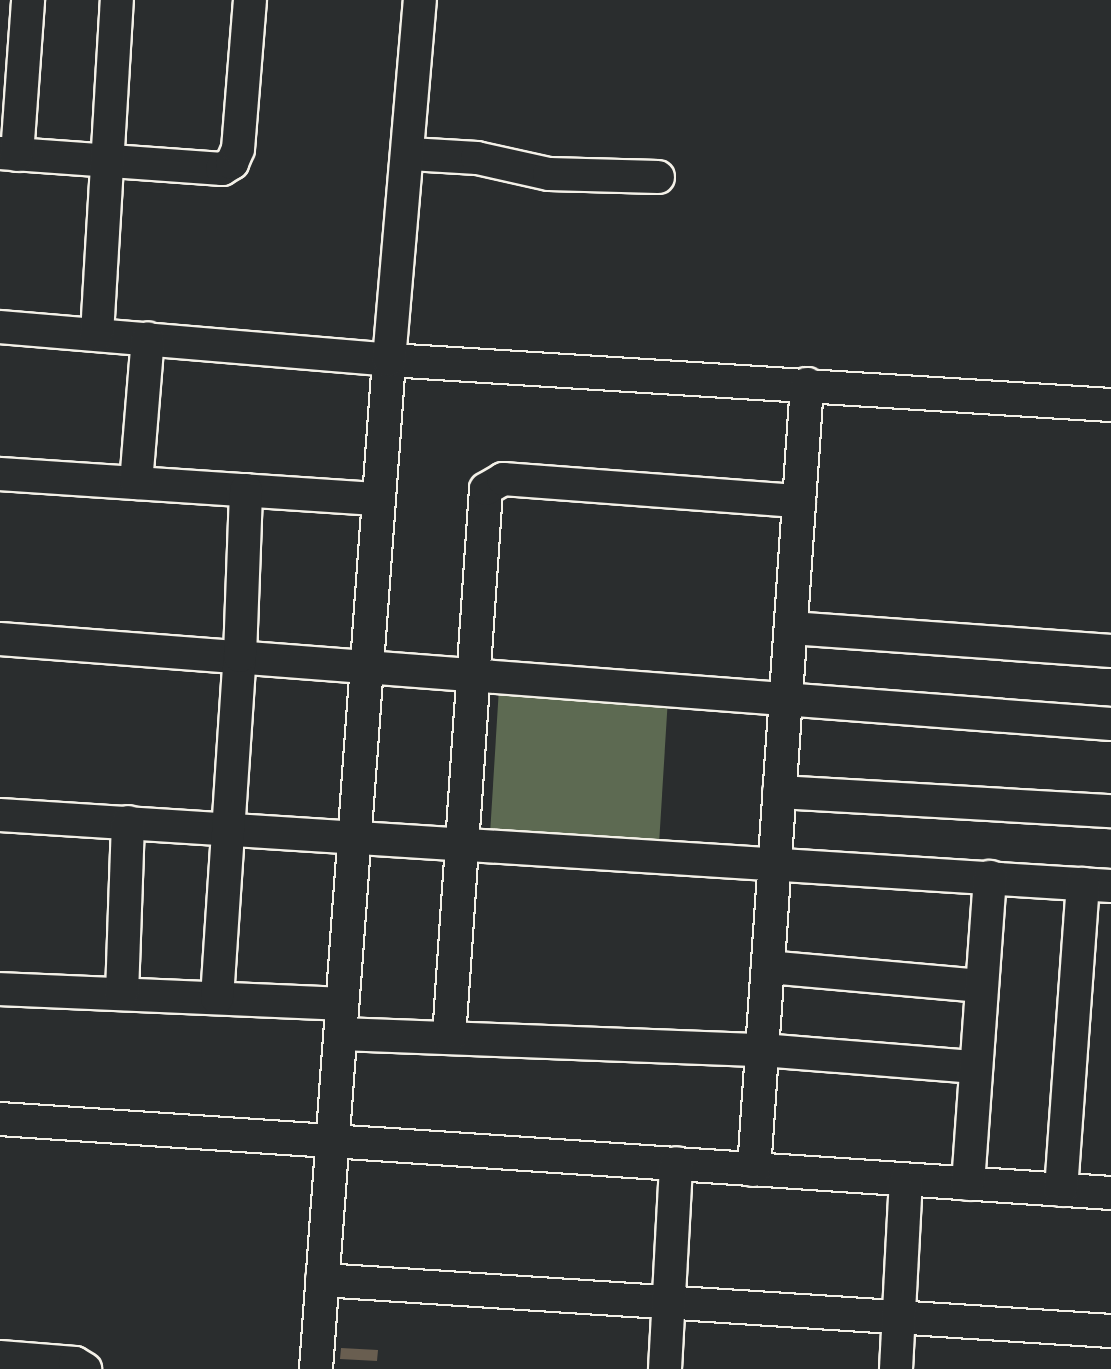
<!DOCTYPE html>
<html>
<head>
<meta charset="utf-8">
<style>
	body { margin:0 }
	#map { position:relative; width:1111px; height:1369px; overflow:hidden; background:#2a2d2e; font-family:Kalam,sans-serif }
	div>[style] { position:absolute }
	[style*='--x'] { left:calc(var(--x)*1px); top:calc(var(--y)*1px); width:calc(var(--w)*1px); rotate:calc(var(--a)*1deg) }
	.green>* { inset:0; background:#5d6a52 }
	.building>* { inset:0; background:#695e50 }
	.roads { filter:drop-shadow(2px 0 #f4f1e8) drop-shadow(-2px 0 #f4f1e8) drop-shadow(0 2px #f4f1e8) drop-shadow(0 -2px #f4f1e8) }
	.minor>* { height:32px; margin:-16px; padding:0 16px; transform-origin:16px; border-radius:16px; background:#2a2d2e }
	span { translate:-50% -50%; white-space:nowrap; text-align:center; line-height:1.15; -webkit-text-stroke:5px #2a2d2e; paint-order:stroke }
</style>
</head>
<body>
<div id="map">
	<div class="green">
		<div style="clip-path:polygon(500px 671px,669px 681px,658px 861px,489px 851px)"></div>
	</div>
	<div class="building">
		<div style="clip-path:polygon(341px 1348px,378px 1350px,377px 1361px,340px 1359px)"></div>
	</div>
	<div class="roads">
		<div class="minor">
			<div style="--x:0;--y:153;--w:223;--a:4.1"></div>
			<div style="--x:222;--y:169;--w:12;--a:-31"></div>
			<div style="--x:232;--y:163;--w:15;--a:-67"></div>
			<div style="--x:238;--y:149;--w:149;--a:-85.4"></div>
			<div style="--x:410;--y:154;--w:67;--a:3.4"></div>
			<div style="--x:477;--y:158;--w:74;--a:12.5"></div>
			<div style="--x:549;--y:174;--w:109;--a:1.6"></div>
			<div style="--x:17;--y:155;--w:155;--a:-85.9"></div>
			<div style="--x:0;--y:327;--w:390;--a:4.8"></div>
			<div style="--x:389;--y:360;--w:723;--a:3.57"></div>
			<div style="--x:97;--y:334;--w:335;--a:-86.6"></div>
			<div style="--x:0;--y:474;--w:379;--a:3.8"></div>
			<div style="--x:136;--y:483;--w:145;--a:-85.3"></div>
			<div style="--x:791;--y:628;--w:321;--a:4.1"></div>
			<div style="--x:0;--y:639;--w:1114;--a:4.38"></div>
			<div style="--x:779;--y:792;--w:333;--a:3.3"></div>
			<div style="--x:0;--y:815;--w:1113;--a:3.66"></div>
			<div style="--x:768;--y:967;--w:212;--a:5.1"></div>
			<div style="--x:0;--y:989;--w:341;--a:2.5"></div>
			<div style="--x:122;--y:994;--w:172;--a:-88"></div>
			<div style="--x:217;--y:998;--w:343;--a:-86.2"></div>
			<div style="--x:240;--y:656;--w:166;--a:-87.9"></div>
			<div style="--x:341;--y:1034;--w:421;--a:2.2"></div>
			<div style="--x:762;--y:1050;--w:214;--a:4.6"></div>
			<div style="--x:449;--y:1038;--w:550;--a:-86.14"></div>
			<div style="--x:486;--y:489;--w:20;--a:-30"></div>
			<div style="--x:503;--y:479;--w:297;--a:4.3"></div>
			<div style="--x:0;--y:1119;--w:1113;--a:3.81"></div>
			<div style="--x:754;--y:1170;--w:788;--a:-86.14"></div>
			<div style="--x:968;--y:1184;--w:308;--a:-85.9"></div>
			<div style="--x:1061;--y:1190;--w:307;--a:-85.9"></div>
			<div style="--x:322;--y:1280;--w:791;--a:3.7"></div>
			<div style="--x:0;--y:1357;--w:75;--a:4.6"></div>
			<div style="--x:75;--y:1363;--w:12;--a:31"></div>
			<div style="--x:316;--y:1369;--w:1012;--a:-85.86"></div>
			<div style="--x:389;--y:360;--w:361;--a:-85.1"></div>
			<div style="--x:665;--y:1369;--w:206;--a:-86.9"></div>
			<div style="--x:896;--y:1369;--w:189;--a:-87"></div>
		</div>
	</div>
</div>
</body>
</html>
